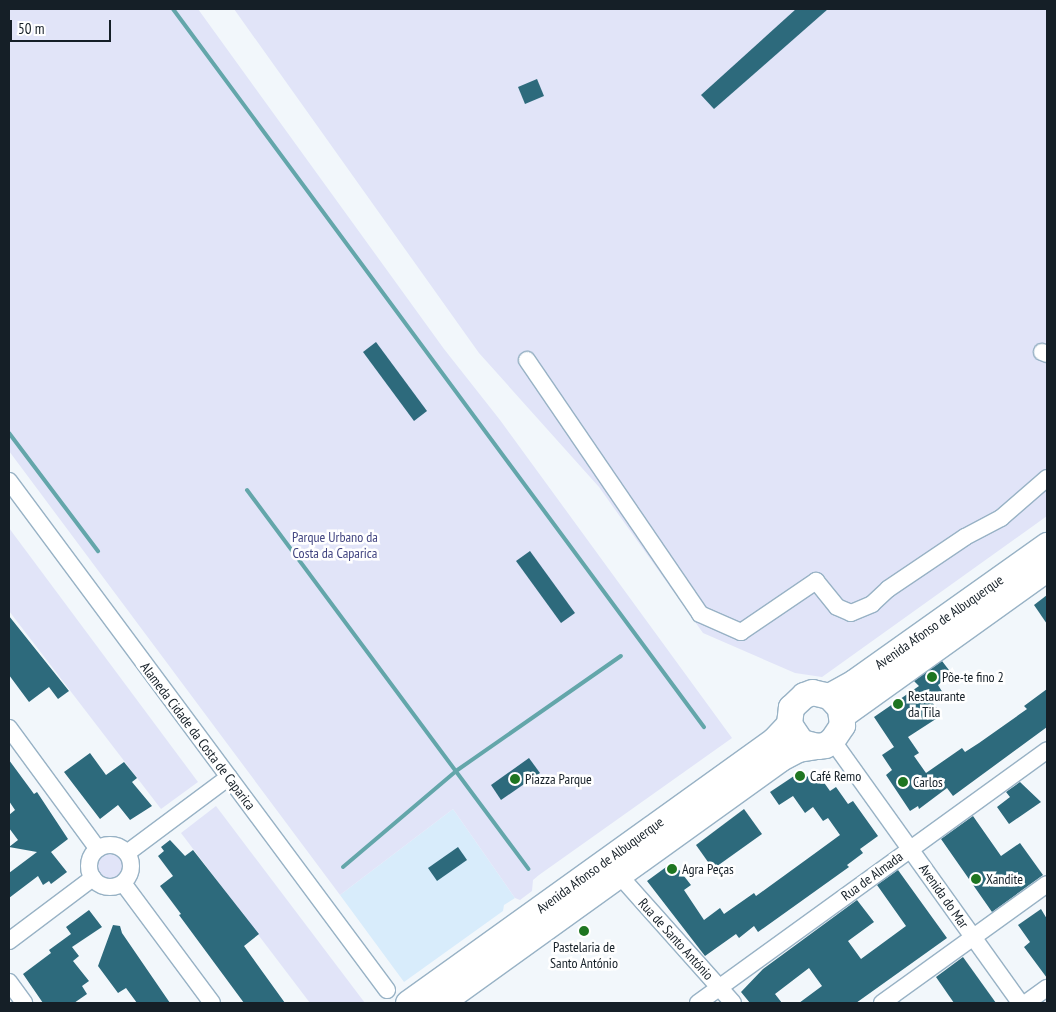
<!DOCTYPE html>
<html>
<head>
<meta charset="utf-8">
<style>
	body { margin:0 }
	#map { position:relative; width:1056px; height:1012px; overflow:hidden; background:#f2f7fb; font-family:"PT Sans Narrow",sans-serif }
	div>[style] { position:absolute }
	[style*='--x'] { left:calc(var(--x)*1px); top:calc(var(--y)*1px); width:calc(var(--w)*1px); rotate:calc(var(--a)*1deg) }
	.built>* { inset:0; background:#d8ecfb }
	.green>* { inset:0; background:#e1e4f8 }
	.round { border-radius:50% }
	.stream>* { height:4px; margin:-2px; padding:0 2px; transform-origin:2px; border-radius:2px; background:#63a6aa }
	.building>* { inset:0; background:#2d6a7c }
	.roads { filter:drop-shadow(1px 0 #98b2c5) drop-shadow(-1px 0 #98b2c5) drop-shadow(0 1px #98b2c5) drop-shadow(0 -1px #98b2c5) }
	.minor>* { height:16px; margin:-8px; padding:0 8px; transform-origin:8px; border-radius:8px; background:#fff }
	.minor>.ring { margin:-8px; padding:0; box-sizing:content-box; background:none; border:16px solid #fff; border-radius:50% }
	.primary>* { height:25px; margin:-12.5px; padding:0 12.5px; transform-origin:12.5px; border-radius:12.5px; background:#fff }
	.dots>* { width:14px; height:14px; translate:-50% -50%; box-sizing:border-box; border:2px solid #fff; border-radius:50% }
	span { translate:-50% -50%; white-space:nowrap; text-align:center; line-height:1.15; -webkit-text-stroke:5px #fff; paint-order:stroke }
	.park-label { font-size:14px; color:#414480 }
	.street-label { font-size:14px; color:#151f27 }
	.poi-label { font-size:14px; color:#151f27 }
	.left { translate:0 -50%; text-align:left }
	.frame { position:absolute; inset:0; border:10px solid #151f27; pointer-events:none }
	.scale { position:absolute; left:10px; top:20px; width:101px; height:22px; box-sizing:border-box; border:2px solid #151f27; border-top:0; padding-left:6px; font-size:15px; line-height:18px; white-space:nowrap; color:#151f27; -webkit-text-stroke:4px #fff; paint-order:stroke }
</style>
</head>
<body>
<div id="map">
	<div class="built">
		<div style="clip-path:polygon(453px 809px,515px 898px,504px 905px,503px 911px,404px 982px,340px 895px)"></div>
	</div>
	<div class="green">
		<div style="clip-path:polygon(9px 9px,198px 9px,444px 349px,500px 420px,732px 738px,539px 875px,533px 880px,532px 891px,520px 900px,515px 898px,453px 809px,340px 895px,9px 451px)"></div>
		<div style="clip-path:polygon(234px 9px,1047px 9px,1047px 516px,822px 677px,795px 673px,703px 633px,599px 487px,479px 353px)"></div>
		<div style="clip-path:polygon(9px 528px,198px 782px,161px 809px,9px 611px)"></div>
		<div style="clip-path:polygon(216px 806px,365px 1003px,310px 1003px,181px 833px)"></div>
		<div class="round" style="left:98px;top:854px;width:24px;height:24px"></div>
	</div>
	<div class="stream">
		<div style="--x:173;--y:9;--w:893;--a:53.52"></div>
		<div style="--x:9;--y:433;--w:148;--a:53"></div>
		<div style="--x:247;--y:490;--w:472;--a:53.4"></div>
		<div style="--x:343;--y:867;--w:148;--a:-40.3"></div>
		<div style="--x:456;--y:771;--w:201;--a:-34.9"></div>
	</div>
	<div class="building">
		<div style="clip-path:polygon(796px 9px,828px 9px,714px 109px,701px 95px)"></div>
		<div style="clip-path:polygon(537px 79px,544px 96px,525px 104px,518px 87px)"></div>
		<div style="clip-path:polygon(376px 342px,427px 411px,414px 421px,363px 352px)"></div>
		<div style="clip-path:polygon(530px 551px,575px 613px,561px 623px,516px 561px)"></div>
		<div style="clip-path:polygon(1047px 595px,1047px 624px,1034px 605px)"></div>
		<div style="clip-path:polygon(9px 616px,69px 691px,58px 699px,49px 687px,29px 702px,9px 675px)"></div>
		<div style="clip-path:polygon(942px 661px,952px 674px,938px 685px,943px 693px,932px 702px,942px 715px,908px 737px,919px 753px,914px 756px,926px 773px,962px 748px,965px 752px,979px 743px,1027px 709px,1024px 706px,1047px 689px,1047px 727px,953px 796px,947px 788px,919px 809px,918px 806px,910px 811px,886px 775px,892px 770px,882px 755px,894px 747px,874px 717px,919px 686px,914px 681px)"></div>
		<div style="clip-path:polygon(90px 753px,106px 775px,124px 762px,137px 778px,132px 782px,152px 806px,130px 820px,118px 805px,100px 819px,64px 772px)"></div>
		<div style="clip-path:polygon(529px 758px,540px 773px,501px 800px,491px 785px)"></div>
		<div style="clip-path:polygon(9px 760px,34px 794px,37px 792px,68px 839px,51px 852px,67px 872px,51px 884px,49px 881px,43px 885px,38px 876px,9px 898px,9px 873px,37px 852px,9px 847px,18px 840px,9px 828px,9px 815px,15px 810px,9px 801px)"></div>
		<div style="clip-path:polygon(803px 770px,812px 783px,820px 777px,830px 791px,836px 787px,848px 804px,853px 801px,878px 836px,860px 849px,863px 853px,847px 865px,849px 867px,758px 932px,754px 926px,739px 938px,736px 934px,705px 956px,647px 881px,673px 862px,691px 885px,684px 890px,704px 920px,720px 908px,724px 914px,754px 893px,756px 896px,814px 854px,840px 835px,828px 818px,823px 821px,813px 807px,805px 813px,793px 796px,779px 805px,770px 792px)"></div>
		<div style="clip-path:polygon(1020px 782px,1041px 802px,1009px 824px,997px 807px,1010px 797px,1006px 792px)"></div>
		<div style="clip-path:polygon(744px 809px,762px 834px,713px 869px,696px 845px)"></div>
		<div style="clip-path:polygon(973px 816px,1001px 856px,1020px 843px,1043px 875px,992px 912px,941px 839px)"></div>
		<div style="clip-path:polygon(170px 840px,185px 856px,193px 850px,259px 934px,244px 946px,285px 1003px,244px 1003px,179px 915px,181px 914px,160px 886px,173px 876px,158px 856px,164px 851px,161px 847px)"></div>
		<div style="clip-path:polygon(458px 847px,467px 860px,437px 881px,428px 868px)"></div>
		<div style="clip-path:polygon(898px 870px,947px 938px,856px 1003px,799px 1003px,822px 986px,809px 968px,775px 994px,782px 1003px,750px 1003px,741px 992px,763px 969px,857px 900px,874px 922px,848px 941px,861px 959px,906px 926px,877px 885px)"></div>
		<div style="clip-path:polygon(1041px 909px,1047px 919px,1047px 978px,1024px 947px,1030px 942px,1018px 925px)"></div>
		<div style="clip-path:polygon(89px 910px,102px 927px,72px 947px,79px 956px,73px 961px,89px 981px,82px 986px,87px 994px,74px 1003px,43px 1003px,23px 974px,51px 953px,49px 950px,71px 934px,66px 927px)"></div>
		<div style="clip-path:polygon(113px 925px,120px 926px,122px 933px,170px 1003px,137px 1003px,126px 988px,118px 993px,98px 966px)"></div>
		<div style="clip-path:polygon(963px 957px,996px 1003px,954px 1003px,936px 977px)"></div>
	</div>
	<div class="roads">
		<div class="minor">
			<div style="--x:1042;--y:352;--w:5;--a:22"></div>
			<div style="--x:527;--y:360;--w:307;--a:55.7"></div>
			<div style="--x:700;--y:614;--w:45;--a:23.7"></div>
			<div style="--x:741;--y:632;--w:91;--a:-34.2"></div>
			<div style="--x:816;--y:581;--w:33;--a:51"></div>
			<div style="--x:837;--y:607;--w:15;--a:23"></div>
			<div style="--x:851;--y:613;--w:23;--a:-23"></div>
			<div style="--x:872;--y:604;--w:22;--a:-43"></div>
			<div style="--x:888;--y:589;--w:93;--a:-34"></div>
			<div style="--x:965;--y:537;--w:41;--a:-27.8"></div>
			<div style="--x:1001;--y:518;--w:61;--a:-41"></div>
			<div style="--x:9;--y:481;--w:634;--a:53.4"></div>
			<div style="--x:9;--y:728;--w:150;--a:53.7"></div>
			<div style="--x:832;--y:740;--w:323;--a:54.4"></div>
			<div class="ring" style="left:89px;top:845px;width:26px;height:26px"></div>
			<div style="--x:127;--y:853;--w:127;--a:-36.7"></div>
			<div style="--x:619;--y:875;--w:171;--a:48.3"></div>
			<div style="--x:123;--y:883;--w:149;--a:53.4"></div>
			<div style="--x:9;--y:941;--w:105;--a:-36.9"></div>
			<div style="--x:9;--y:982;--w:26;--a:54"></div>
			<div style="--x:698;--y:1003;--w:431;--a:-35.9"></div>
			<div style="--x:882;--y:1003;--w:203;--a:-35.8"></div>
			<div style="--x:1026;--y:1003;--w:26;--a:-36"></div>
		</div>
		<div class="primary">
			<div style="--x:829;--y:696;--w:29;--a:-29"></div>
			<div style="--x:854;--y:682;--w:237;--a:-35.4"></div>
			<div style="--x:842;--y:715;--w:252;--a:-35.6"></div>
			<div style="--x:408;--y:1003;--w:451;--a:-35.7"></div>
			<div style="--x:774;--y:740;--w:22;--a:-47"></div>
			<div style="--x:440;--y:1003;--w:418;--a:-35.7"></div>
			<div style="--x:779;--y:759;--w:21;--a:-28"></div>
			<div style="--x:798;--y:749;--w:19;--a:-9"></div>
			<div style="--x:817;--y:746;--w:8;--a:-7"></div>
			<div style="--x:825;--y:745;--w:9;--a:-36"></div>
			<div style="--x:832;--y:740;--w:18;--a:-56"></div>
			<div style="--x:842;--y:725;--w:17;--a:-97"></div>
			<div style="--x:840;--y:708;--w:16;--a:-133"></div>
			<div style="--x:829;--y:696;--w:17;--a:-167"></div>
			<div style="--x:812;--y:692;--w:9;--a:159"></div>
			<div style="--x:804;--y:695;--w:18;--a:137"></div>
			<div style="--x:791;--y:707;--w:17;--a:97"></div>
			<div style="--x:789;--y:724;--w:22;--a:56"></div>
			<div style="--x:801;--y:742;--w:16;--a:14"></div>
		</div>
	</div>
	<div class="dots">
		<div style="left:932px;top:677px;background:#1e7521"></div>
		<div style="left:898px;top:704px;background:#1e7521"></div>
		<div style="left:800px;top:776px;background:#1e7521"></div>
		<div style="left:515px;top:779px;background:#1e7521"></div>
		<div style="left:903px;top:782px;background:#1e7521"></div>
		<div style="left:672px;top:869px;background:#1e7521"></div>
		<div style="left:976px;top:879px;background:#1e7521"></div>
		<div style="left:584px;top:931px;background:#1e7521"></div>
	</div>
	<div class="park-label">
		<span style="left:335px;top:545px">Parque Urbano da<br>Costa da Caparica</span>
	</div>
	<div class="street-label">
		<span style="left:939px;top:622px;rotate:-35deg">Avenida Afonso de Albuquerque</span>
		<span style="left:198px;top:736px;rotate:53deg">Alameda Cidade da Costa de Caparica</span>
		<span style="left:600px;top:865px;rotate:-36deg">Avenida Afonso de Albuquerque</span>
		<span style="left:872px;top:876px;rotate:-36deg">Rua de Almada</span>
		<span style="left:944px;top:896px;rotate:55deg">Avenida do Mar</span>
		<span style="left:676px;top:939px;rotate:48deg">Rua de Santo António</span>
	</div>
	<div class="poi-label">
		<span class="left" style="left:942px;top:677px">Põe-te fino 2</span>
		<span class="left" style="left:908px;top:704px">Restaurante<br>da Tila</span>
		<span class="left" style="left:810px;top:776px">Café Remo</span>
		<span class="left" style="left:525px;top:779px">Piazza Parque</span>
		<span class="left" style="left:913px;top:782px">Carlos</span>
		<span class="left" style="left:682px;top:869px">Agra Peças</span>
		<span class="left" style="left:986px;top:879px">Xandite</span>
		<span style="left:584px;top:955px">Pastelaria de<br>Santo António</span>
	</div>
	<div class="frame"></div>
	<div class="scale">50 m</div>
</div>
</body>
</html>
